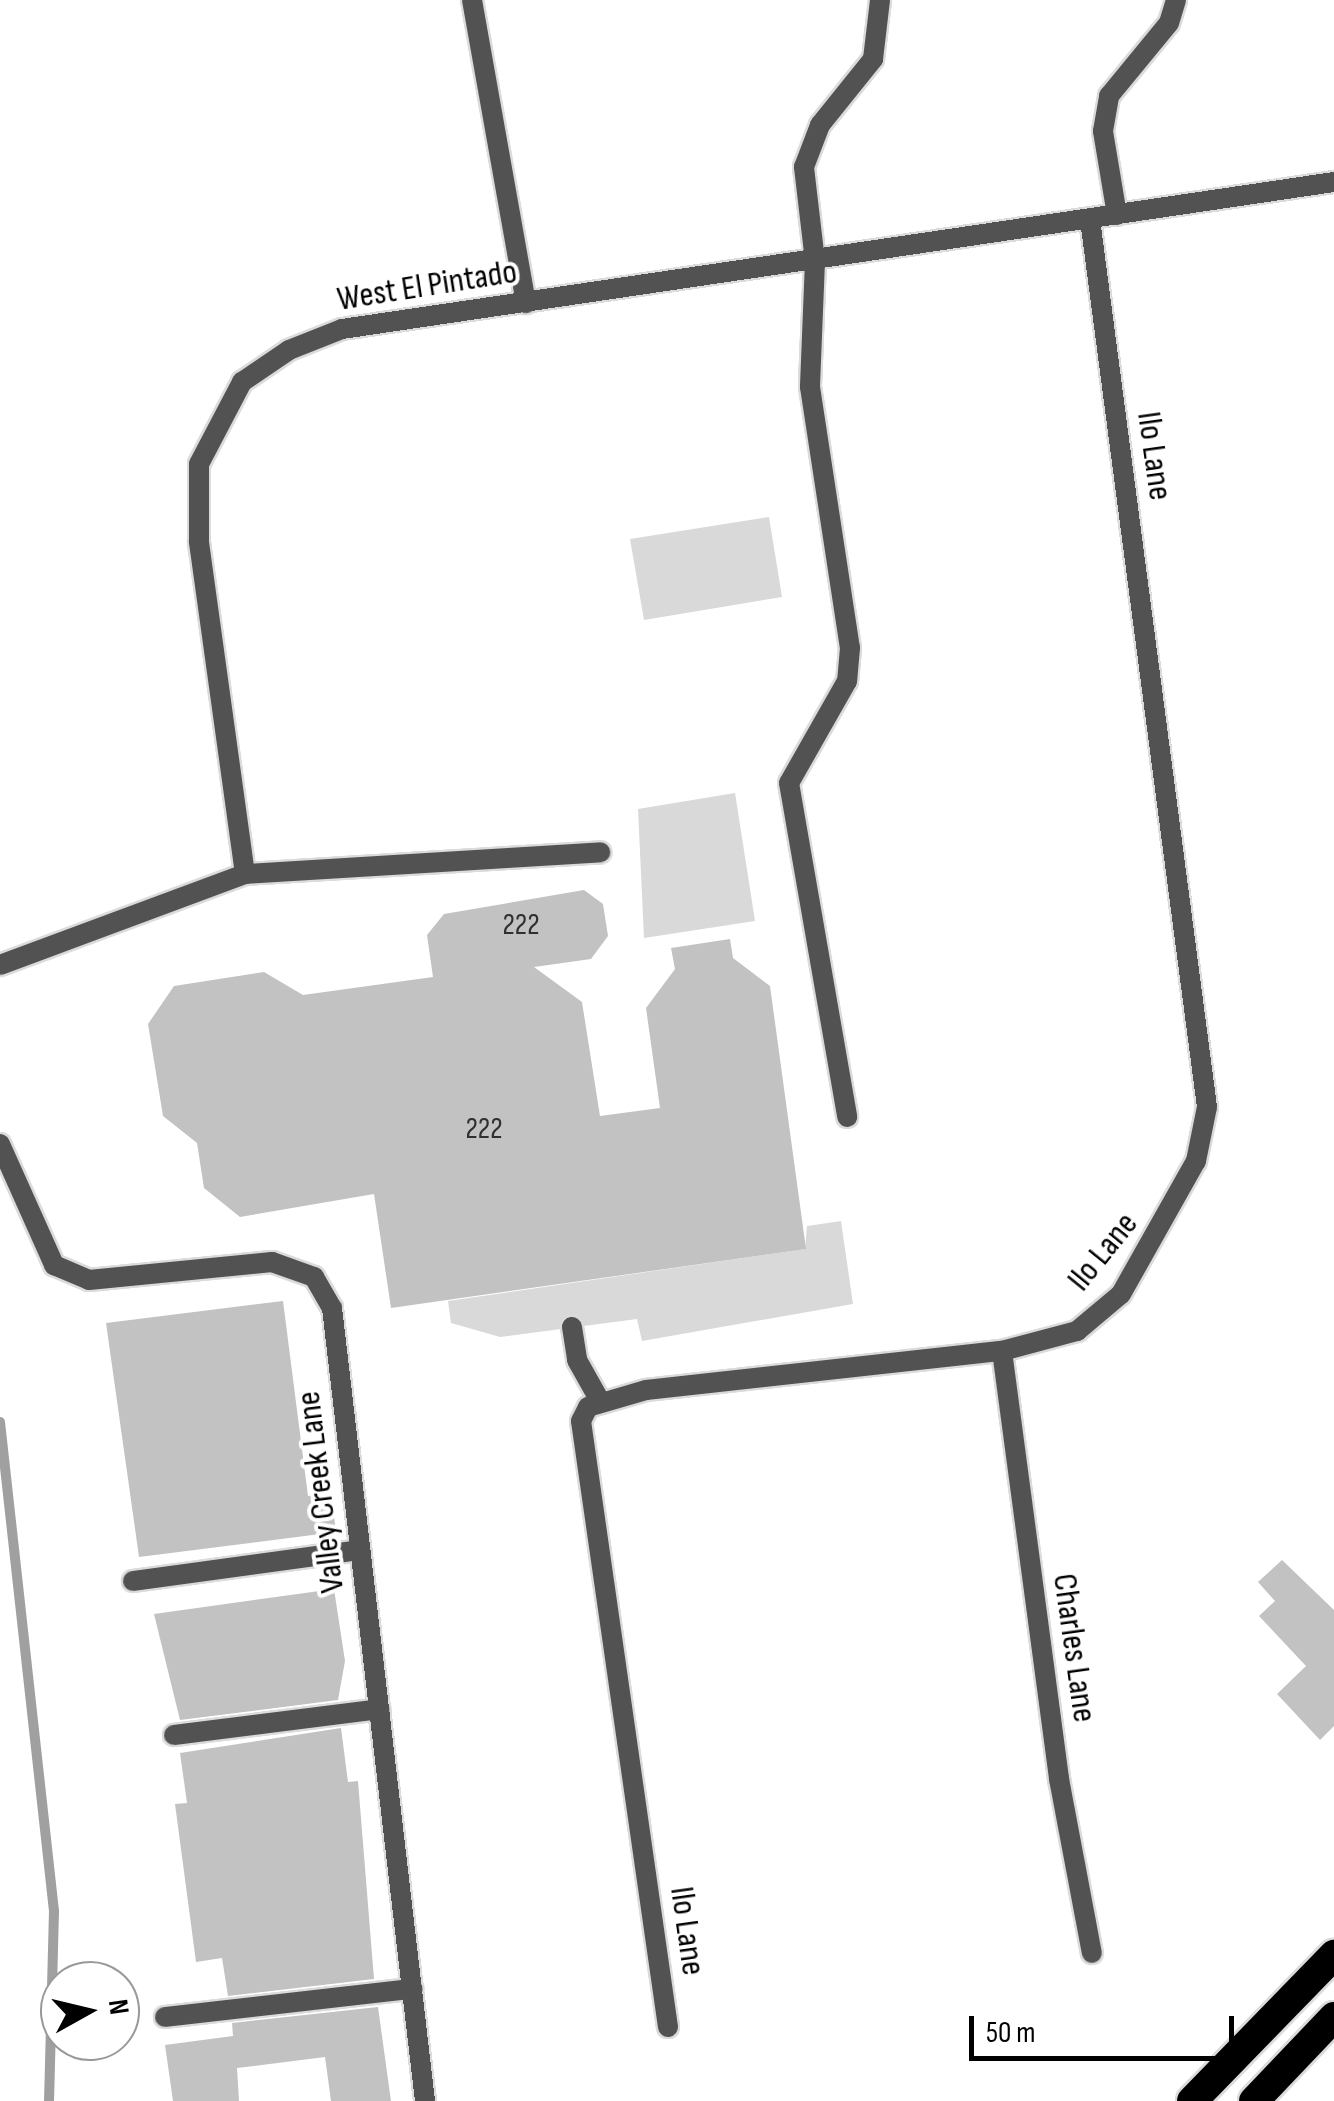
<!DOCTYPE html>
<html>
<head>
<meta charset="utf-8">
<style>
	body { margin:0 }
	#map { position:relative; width:1334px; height:2101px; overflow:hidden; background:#fff; font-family:"Sofia Sans Condensed",sans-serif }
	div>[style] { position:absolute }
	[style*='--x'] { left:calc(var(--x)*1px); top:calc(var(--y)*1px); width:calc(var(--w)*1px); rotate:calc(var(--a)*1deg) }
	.green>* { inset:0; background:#d9d9d9 }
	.stream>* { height:10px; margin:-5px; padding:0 5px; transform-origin:5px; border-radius:5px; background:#a0a0a0 }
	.building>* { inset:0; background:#c2c2c2 }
	.roads { filter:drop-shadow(2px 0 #dbdbdb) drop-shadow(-2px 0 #dbdbdb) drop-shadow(0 2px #dbdbdb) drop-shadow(0 -2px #dbdbdb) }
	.service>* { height:20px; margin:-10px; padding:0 10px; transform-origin:10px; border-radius:10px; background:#525252 }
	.minor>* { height:20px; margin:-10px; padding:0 10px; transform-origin:10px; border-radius:10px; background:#525252 }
	.motorway>* { height:30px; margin:-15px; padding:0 15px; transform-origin:15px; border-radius:15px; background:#000 }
	span { translate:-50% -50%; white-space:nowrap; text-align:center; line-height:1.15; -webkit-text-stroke:8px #fff; paint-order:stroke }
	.number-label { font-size:30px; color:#303030 }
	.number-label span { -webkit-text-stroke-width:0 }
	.street-label { font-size:35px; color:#000 }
	.north { position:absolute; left:40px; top:1961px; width:100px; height:100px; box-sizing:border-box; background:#fff; border:2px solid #999; border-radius:50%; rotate:82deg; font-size:28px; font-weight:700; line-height:40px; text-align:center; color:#000 }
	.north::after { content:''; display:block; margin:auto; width:35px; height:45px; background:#000; clip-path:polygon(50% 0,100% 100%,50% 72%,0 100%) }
	.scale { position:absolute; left:969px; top:2016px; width:265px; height:45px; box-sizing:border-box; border:5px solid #000; border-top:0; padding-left:12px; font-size:30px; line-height:35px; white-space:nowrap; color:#000; -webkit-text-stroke:8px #fff; paint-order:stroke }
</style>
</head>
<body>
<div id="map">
	<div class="green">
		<div style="clip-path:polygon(769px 517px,782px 597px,644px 620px,630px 539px)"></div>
		<div style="clip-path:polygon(735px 793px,755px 921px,644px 938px,638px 809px)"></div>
		<div style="clip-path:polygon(841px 1221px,853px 1304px,642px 1341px,637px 1319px,500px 1337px,451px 1323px,448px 1301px,805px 1249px,807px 1226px)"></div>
	</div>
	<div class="stream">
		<div style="--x:0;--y:1422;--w:492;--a:83.7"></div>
		<div style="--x:54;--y:1911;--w:190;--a:91.5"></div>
	</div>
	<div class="building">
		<div style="clip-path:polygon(584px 890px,603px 904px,608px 936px,591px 959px,534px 967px,582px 1002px,600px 1116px,660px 1108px,646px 1008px,675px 969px,671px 948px,730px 939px,733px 958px,770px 986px,806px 1249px,391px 1308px,374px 1194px,240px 1217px,204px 1188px,197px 1143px,163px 1116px,148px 1024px,174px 986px,264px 972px,303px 995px,433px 977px,427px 935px,444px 914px)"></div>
		<div style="clip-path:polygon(283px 1301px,308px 1496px,331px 1493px,336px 1532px,139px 1557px,106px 1323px)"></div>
		<div style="clip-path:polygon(1282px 1560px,1334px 1610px,1334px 1726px,1320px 1740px,1277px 1694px,1306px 1666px,1259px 1616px,1275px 1601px,1258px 1582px)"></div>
		<div style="clip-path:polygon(334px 1589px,345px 1661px,338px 1700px,180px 1720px,154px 1614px)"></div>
		<div style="clip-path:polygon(341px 1728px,348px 1782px,358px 1781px,374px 1979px,228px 1996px,222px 1958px,196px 1962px,175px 1804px,187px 1803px,180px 1753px)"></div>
		<div style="clip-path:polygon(378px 2007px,391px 2101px,331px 2101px,325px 2057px,237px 2068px,239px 2101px,173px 2101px,165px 2045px,233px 2036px,232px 2023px)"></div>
	</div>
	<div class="roads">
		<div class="service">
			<div style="--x:472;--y:0;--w:308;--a:79.9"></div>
			<div style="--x:815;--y:261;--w:126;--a:92.3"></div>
			<div style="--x:810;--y:387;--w:264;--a:81.3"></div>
			<div style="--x:850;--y:648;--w:33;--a:95"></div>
			<div style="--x:847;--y:681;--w:117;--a:119.6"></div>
			<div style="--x:789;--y:783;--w:339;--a:80.1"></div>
			<div style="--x:245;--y:874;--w:356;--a:-3.5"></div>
			<div style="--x:572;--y:1327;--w:33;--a:81"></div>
			<div style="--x:577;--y:1360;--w:47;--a:60.7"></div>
			<div style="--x:165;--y:2017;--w:249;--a:-6.5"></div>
		</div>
		<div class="minor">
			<div style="--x:1117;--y:215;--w:85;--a:-99.5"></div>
			<div style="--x:1103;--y:131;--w:36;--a:-80"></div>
			<div style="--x:1109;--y:96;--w:94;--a:-50.6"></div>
			<div style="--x:1169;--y:23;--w:24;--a:-73"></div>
			<div style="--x:815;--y:261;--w:95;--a:-96.7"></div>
			<div style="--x:804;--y:167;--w:45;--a:-69.1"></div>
			<div style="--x:820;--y:125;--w:85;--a:-51.2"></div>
			<div style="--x:873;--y:59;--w:59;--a:-83.2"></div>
			<div style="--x:0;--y:965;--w:261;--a:-20.4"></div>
			<div style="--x:245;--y:874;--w:336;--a:-97.9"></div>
			<div style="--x:199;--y:541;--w:77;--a:-90"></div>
			<div style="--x:199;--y:464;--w:93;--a:-62.3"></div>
			<div style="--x:242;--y:382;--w:57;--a:-34.2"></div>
			<div style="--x:289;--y:350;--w:57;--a:-21.6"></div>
			<div style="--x:342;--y:329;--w:1003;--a:-8.43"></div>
			<div style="--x:0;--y:1144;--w:133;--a:65.9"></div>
			<div style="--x:54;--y:1265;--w:38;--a:23"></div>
			<div style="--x:89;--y:1280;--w:184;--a:-5.6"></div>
			<div style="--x:272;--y:1262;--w:45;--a:19.7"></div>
			<div style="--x:314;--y:1277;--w:36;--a:60"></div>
			<div style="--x:332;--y:1308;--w:798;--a:83.31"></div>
			<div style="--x:1002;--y:1351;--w:432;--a:82.4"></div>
			<div style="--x:1059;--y:1779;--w:177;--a:79.3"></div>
			<div style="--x:133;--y:1581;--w:229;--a:-7.8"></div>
			<div style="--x:174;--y:1735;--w:207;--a:-7.2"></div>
			<div style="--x:668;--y:2027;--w:612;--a:-98.17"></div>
			<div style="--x:581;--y:1421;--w:16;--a:-63"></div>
			<div style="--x:588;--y:1407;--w:60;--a:-16.3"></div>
			<div style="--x:646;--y:1390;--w:358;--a:-6.3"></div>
			<div style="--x:1002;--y:1351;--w:78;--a:-14.9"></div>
			<div style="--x:1077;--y:1331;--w:57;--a:-40.1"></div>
			<div style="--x:1121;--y:1294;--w:153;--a:-60.6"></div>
			<div style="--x:1196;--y:1161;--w:55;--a:-78.5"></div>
			<div style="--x:1207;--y:1107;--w:895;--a:-97.51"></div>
		</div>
		<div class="motorway">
			<div style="--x:1192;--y:2101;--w:204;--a:-45.8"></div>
			<div style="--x:1254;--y:2101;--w:116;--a:-46.4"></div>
		</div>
	</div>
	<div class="number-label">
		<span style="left:521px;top:925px">222</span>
		<span style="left:484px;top:1129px">222</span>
	</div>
	<div class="street-label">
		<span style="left:427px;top:286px;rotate:-9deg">West El Pintado</span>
		<span style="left:1154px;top:456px;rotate:82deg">Ilo Lane</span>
		<span style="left:1103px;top:1252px;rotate:-51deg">Ilo Lane</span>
		<span style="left:321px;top:1492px;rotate:-97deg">Valley Creek Lane</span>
		<span style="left:1074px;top:1648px;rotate:82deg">Charles Lane</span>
		<span style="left:687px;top:1931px;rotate:82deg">Ilo Lane</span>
	</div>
	<div class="north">N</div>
	<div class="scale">50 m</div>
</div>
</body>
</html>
